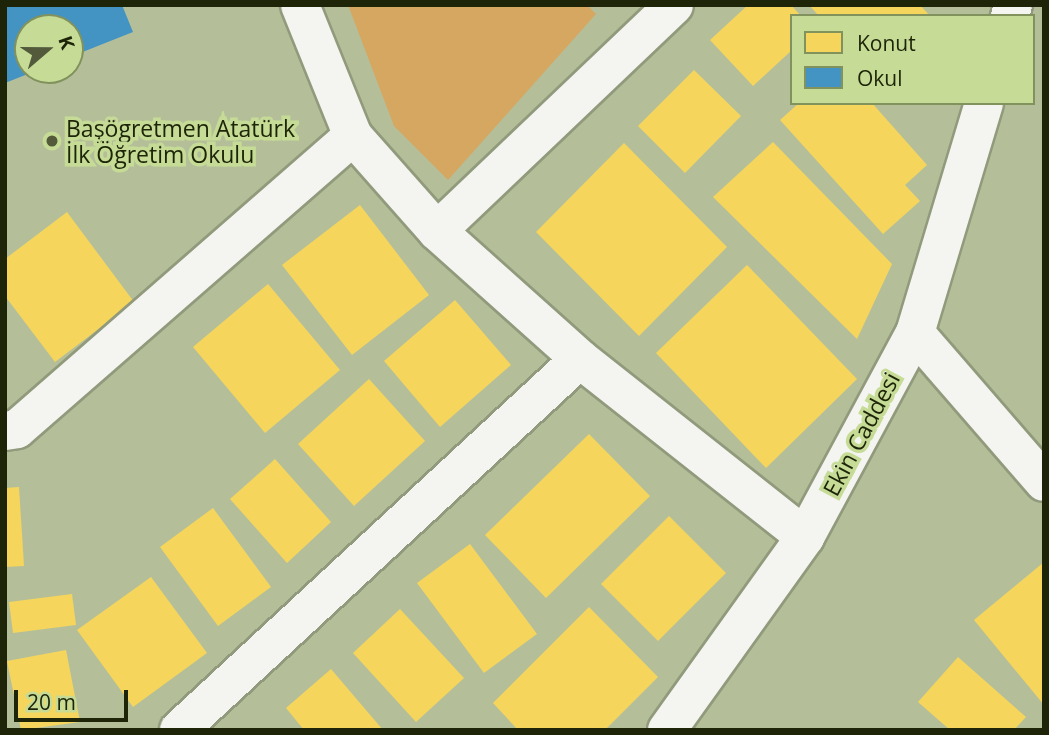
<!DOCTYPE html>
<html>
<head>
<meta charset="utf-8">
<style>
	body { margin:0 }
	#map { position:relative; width:1049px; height:735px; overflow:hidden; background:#b4bf99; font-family:"Open Sans",sans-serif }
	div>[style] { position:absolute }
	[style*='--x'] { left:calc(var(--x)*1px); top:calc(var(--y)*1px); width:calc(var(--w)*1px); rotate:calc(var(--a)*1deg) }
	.green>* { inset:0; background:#d5a760 }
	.homes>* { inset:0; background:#f6d55c }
	.schools>* { inset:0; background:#4393c3 }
	.roads { filter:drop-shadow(2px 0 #919a7c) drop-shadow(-2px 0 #919a7c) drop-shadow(0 2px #919a7c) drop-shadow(0 -2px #919a7c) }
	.minor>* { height:38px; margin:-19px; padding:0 19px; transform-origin:19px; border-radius:19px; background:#f4f5f0 }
	.dots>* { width:19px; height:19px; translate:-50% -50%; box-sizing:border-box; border:4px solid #c6dc96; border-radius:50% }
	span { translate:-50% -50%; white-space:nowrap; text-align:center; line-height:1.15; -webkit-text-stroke:7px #c6dc96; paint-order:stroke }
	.poi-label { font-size:23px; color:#1d2408 }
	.left { translate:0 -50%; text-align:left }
	.street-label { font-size:23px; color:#1d2408 }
	.frame { position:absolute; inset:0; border:7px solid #1d2408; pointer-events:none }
	.legend { position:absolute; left:790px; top:14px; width:245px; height:91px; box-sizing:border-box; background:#c6dc96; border:2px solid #82925d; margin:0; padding:9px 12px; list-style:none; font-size:21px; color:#1d2408 }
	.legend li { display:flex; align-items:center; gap:14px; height:35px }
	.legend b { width:35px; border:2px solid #82925d }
	.north { position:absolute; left:14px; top:14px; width:70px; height:70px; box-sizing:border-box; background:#c6dc96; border:2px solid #82925d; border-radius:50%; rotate:70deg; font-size:19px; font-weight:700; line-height:28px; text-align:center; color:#1d2408 }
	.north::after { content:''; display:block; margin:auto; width:24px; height:32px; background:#525a3b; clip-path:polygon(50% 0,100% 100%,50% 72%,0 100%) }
	.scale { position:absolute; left:14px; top:690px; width:114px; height:32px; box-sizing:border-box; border:4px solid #1d2408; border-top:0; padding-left:9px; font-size:21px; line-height:24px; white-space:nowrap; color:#1d2408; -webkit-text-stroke:5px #c6dc96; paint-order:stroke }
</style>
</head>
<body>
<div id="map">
	<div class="green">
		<div style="clip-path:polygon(348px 5px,587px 5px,596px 14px,448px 180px,394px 126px)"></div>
	</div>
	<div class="homes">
		<div style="clip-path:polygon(748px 5px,791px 5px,801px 16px,792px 16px,792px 50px,753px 86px,710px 40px)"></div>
		<div style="clip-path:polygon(809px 5px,920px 5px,930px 16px,819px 16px)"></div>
		<div style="clip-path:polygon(694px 70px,741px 116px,685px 173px,638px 126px)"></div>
		<div style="clip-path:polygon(799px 103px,872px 103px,927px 165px,905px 185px,920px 201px,883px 234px,780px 120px)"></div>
		<div style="clip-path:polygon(773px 142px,892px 264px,857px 339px,713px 197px)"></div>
		<div style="clip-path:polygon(624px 143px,727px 247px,639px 336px,536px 232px)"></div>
		<div style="clip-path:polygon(360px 205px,429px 295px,352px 355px,282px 265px)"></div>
		<div style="clip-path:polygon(67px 212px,134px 302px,55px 362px,5px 296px,5px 259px)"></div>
		<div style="clip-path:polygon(747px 265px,857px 379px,766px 468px,656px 353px)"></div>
		<div style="clip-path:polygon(268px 284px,340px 370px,265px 433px,193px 347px)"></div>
		<div style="clip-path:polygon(455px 300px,511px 365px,440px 427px,384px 361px)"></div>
		<div style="clip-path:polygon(369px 379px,425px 441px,354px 506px,298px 444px)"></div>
		<div style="clip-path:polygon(589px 434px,650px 496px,546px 598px,485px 535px)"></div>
		<div style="clip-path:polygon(275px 459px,331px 522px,287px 563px,230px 499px)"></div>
		<div style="clip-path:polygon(19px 487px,24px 566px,5px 567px,5px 488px)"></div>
		<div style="clip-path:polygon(213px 508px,271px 587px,218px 626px,160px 547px)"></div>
		<div style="clip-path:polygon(669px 516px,726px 573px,658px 641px,601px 584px)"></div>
		<div style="clip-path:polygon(470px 544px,537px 634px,484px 673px,417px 583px)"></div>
		<div style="clip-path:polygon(1044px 562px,1044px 705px,974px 620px)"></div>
		<div style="clip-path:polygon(151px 577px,207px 653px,133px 707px,77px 630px)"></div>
		<div style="clip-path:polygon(72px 594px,76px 625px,13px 633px,9px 602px)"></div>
		<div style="clip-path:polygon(589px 607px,658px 677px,605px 730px,518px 730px,493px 703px)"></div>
		<div style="clip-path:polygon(400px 609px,464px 678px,416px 722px,353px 653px)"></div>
		<div style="clip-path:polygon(66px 650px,80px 722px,21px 730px,7px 661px)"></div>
		<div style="clip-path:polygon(958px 657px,1026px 717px,1014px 730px,950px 730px,918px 702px)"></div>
		<div style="clip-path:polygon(331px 669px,383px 730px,304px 730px,286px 708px)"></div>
	</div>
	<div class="schools">
		<div style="clip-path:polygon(5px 5px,122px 5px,133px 32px,70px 57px,70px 28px,28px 28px,28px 70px,38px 70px,5px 83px)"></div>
	</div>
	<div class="roads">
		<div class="minor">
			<div style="--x:300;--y:5;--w:141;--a:68"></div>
			<div style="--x:353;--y:136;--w:127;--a:48.5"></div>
			<div style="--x:437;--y:231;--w:192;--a:41.8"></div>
			<div style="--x:580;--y:359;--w:287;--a:38.3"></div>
			<div style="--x:1010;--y:16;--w:11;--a:-75"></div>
			<div style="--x:437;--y:231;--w:327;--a:-43.6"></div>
			<div style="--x:915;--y:333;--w:197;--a:49.1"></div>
			<div style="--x:5;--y:431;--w:12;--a:-9"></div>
			<div style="--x:17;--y:429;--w:446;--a:-41.1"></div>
			<div style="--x:179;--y:730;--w:546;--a:-42.77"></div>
			<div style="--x:667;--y:730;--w:237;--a:-54.4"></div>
			<div style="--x:805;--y:537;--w:232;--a:-61.7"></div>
			<div style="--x:915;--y:333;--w:240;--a:-73.3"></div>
		</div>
	</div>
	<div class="dots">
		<div style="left:52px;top:141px;background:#525a3b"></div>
	</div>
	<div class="poi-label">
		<span class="left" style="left:66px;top:141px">Başögretmen Atatürk<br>İlk Öğretim Okulu</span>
	</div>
	<div class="street-label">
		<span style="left:861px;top:434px;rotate:-62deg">Ekin Caddesi</span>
	</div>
	<div class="frame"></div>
	<ul class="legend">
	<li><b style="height:19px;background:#f6d55c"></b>Konut</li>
	<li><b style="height:19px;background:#4393c3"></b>Okul</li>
	</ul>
	<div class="north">K</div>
	<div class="scale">20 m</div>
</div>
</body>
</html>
